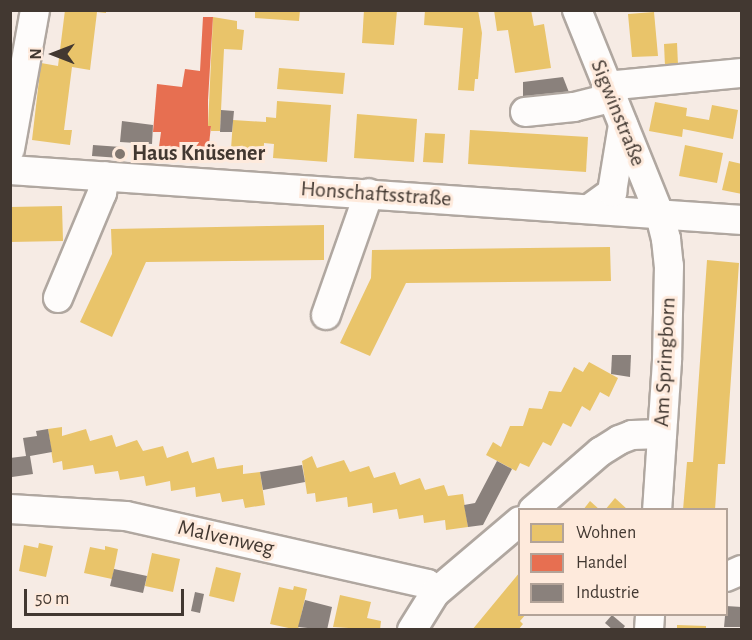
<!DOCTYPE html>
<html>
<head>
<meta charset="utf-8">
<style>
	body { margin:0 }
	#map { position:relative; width:752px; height:640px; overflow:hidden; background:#f6ebe4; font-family:"Alegreya Sans",sans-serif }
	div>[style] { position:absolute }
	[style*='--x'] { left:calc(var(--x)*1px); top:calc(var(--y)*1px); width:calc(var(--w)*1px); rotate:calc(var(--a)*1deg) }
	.homes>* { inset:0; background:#e9c46a }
	.shops>* { inset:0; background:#e76f51 }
	.industry>* { inset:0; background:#8a817c }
	.roads { filter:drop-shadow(2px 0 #b0a7a0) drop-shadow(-2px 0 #b0a7a0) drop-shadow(0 2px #b0a7a0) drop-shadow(0 -2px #b0a7a0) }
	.minor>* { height:28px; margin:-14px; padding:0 14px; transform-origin:14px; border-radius:14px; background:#fefcfb }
	.dots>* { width:16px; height:16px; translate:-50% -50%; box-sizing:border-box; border:3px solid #feeadc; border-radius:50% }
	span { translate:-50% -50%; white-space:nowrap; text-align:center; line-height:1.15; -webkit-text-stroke:6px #feeadc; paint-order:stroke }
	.street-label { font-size:22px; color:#423831 }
	.poi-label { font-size:22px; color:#423831; font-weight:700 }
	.left { translate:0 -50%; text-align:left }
	.frame { position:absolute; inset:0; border:12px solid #423831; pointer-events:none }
	.legend { position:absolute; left:518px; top:508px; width:210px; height:108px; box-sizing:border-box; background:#feeadc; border:2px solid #b3a398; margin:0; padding:8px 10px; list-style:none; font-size:18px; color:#423831 }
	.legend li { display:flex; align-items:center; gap:12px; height:30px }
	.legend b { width:30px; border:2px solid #b3a398 }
	.north { position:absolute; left:24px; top:24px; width:60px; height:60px; -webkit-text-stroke:4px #feeadc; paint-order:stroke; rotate:270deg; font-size:16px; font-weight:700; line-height:24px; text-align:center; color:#423831 }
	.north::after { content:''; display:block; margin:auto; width:21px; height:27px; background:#423831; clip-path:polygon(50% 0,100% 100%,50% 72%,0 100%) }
	.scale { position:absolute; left:24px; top:589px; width:160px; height:27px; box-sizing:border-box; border:3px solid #423831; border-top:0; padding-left:8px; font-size:18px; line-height:21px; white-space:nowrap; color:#423831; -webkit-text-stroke:4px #feeadc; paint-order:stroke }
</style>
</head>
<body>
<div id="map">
	<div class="homes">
		<div style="clip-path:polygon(65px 10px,106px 10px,106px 13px,97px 12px,90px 70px,72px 67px,64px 130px,72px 130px,70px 145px,32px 140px,41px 63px,58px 66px)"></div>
		<div style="clip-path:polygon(255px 10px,300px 10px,299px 21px,255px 18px)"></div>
		<div style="clip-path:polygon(364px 10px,397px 10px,394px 45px,362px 43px)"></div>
		<div style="clip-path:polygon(425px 10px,478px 10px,482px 33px,478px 79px,475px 79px,474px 91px,458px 90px,463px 28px,424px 25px)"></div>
		<div style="clip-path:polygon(494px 10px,531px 10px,534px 26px,544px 24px,551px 68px,515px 73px,508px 30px,497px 31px)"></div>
		<div style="clip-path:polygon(654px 12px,658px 56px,632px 57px,628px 14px)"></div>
		<div style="clip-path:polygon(213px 17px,237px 21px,237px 29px,244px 30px,242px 50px,224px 49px,220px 131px,211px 131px,211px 126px,208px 126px)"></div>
		<div style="clip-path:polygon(677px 43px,678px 65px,665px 66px,664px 44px)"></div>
		<div style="clip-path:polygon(279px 68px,345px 73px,343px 94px,277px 89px)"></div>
		<div style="clip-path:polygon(277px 101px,331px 105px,327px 162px,273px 158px,274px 144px,264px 143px,264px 151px,231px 149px,233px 120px,266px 122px,266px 117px,276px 118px)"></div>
		<div style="clip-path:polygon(655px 102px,687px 108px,686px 116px,709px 120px,712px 105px,738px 110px,733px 139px,683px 129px,682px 137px,649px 131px)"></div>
		<div style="clip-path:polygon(357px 114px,417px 119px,414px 162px,354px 158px)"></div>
		<div style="clip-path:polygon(470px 130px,588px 137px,586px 172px,468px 164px)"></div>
		<div style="clip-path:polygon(425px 133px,445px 134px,443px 163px,423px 162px)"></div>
		<div style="clip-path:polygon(685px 145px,723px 153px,717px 183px,679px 176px)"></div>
		<div style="clip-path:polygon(729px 161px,742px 164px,742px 194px,722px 190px)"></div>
		<div style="clip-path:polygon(62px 206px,63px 241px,10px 242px,10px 207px)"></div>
		<div style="clip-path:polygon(324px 225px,324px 260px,146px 262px,112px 337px,80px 322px,112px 254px,111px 229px)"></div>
		<div style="clip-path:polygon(610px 247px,611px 281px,406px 283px,370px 356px,340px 343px,371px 278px,372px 250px)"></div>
		<div style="clip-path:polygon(707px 260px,739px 263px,725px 464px,718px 464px,715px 510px,683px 510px,687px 462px,693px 462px)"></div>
		<div style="clip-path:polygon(589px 362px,618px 378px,609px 397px,600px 392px,590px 411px,582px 406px,571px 427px,563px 423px,551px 446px,543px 442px,529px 467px,520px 463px,516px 471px,486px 455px,493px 442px,501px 447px,510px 426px,523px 426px,529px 408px,542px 409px,549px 391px,561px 392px,574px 367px,583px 372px)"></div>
		<div style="clip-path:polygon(62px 427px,62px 436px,86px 429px,90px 441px,112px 435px,116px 447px,137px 440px,143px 451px,163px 446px,167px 458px,188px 451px,192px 463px,214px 457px,217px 469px,243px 465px,243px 474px,260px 472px,265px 505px,245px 508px,243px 499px,222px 502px,220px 493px,196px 497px,195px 487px,171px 491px,170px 481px,146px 486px,144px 476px,120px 480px,118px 471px,95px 474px,93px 465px,63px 470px,62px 461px,53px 463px,48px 429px)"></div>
		<div style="clip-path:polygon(312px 456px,317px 468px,344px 460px,350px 472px,369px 466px,374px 478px,395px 472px,400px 485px,420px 478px,425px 490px,444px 485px,448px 496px,463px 494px,468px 527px,446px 530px,445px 520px,424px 523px,423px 515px,399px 519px,397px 509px,373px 513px,372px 503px,348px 507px,347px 497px,316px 502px,315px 493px,307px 494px,302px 461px)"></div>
		<div style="clip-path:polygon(615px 498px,628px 510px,605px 510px)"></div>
		<div style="clip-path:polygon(590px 501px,600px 510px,583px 510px)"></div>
		<div style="clip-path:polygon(39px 543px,53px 546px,46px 577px,19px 571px,24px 545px,38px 548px)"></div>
		<div style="clip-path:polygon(105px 546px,118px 549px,112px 579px,84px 573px,90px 547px,105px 550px)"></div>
		<div style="clip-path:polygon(152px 553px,180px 559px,173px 592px,145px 586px)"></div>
		<div style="clip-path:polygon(216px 567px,241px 573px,234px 602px,209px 596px)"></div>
		<div style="clip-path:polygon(520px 572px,520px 614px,526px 614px,520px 621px,523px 624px,518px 630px,472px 630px)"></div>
		<div style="clip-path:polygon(294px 586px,307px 589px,298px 630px,270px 624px,279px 587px,293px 590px)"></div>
		<div style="clip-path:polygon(340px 595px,371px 602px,367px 618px,381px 621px,380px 630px,333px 627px)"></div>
		<div style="clip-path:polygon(677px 625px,706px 626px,706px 630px,677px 630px)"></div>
	</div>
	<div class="shops">
		<div style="clip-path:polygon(203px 17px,213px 17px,208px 100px,208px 126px,211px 126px,208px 153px,159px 147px,161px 132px,153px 132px,157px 84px,182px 87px,185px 69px,200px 71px)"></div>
	</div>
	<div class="industry">
		<div style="clip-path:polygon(563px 77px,570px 95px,523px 102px,523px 82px)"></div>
		<div style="clip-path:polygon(221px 110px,234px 111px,232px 132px,220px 132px)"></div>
		<div style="clip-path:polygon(122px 121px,153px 125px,152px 144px,120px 142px)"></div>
		<div style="clip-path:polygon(93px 145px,121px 147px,120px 158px,92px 156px)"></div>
		<div style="clip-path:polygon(612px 355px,631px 355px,630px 377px,611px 374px)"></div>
		<div style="clip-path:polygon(48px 429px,52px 452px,30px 456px,33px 474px,12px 477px,10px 458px,26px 456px,23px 438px,37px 436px,36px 431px)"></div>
		<div style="clip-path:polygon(497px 461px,512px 469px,483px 525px,468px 527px,464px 505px,475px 503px)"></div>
		<div style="clip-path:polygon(302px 465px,305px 482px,263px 490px,260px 472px)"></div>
		<div style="clip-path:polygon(114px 569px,147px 576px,143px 593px,110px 586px)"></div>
		<div style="clip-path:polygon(195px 592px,204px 594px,200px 613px,191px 611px)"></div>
		<div style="clip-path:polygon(305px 600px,332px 607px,327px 630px,298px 627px)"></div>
		<div style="clip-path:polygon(726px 606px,742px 607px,742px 627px,724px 627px)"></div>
		<div style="clip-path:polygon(612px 615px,625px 626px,622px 630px,613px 630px,605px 623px)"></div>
	</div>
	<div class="roads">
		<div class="minor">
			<div style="--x:577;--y:10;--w:221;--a:68"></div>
			<div style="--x:660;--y:215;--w:25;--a:76"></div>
			<div style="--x:666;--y:239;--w:27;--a:84"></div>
			<div style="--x:669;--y:266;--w:95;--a:91.2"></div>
			<div style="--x:667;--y:361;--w:149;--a:93.8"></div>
			<div style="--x:606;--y:86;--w:137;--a:-5.5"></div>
			<div style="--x:525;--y:112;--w:49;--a:-5.8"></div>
			<div style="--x:574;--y:107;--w:38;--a:-14"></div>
			<div style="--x:10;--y:149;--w:141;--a:-79.8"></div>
			<div style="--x:10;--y:170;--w:734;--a:3.91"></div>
			<div style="--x:589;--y:209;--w:29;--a:-36"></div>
			<div style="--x:612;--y:192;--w:68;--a:-80.7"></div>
			<div style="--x:58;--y:298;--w:114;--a:-67.3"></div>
			<div style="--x:102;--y:193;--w:17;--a:-80"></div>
			<div style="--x:326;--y:315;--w:129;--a:-70.6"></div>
			<div style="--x:10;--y:509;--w:116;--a:3.5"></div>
			<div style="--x:126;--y:516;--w:309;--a:12.7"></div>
			<div style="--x:427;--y:584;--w:12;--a:48"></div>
			<div style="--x:533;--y:510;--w:89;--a:-40.9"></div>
			<div style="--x:600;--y:452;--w:22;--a:-32"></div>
			<div style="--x:619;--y:440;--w:14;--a:-21"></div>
			<div style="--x:632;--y:435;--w:30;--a:-2"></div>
			<div style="--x:726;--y:577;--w:17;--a:-24"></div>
			<div style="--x:412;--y:630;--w:44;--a:-58.1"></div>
			<div style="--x:435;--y:593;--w:111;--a:-40.3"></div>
			<div style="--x:649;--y:630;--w:16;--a:-86"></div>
		</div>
	</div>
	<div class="dots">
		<div style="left:120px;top:154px;background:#817770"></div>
	</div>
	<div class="street-label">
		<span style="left:618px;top:113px;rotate:68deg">Sigwinstraße</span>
		<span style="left:376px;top:194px;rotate:4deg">Honschaftsstraße</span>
		<span style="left:665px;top:362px;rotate:-87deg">Am Springborn</span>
		<span style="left:226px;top:538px;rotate:13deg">Malvenweg</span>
	</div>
	<div class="poi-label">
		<span class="left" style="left:132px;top:154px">Haus Knüsener</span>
	</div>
	<div class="frame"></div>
	<ul class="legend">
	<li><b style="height:16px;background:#e9c46a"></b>Wohnen</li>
	<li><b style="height:16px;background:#e76f51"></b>Handel</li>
	<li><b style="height:16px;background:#8a817c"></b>Industrie</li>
	</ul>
	<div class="north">N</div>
	<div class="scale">50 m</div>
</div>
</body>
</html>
